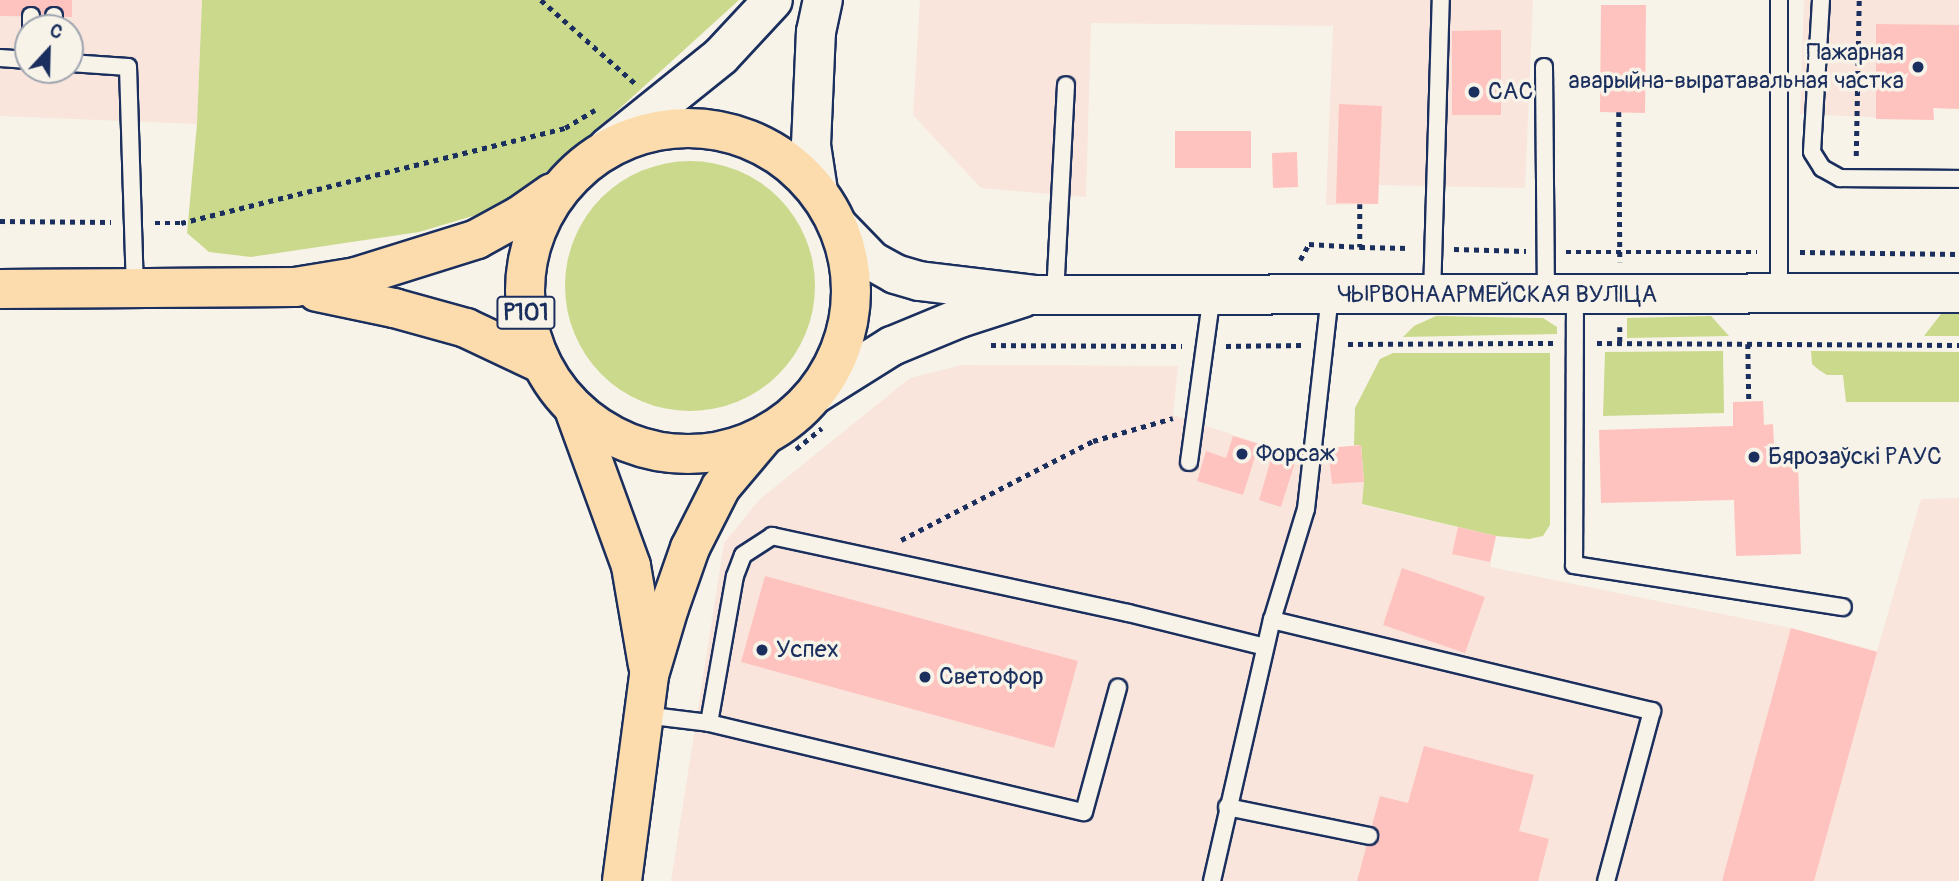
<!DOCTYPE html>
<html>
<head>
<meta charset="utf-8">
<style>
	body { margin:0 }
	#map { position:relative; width:1959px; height:881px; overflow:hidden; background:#f7f3e8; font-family:Pangolin,sans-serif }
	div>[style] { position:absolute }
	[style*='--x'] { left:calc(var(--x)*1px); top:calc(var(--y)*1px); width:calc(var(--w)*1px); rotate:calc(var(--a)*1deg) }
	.built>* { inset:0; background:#f9e5dc }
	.green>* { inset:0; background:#cbd98d }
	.round { border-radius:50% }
	.building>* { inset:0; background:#ffc3bf }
	.path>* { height:4.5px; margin-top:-2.25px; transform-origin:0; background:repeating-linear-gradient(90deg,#1b2f5e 0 5px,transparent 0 10px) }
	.roads { filter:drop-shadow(2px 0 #1b2f5e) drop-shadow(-2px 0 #1b2f5e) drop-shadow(0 2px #1b2f5e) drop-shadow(0 -2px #1b2f5e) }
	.service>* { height:16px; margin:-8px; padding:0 8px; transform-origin:8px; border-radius:8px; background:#f7f3e8 }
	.tertiary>* { height:38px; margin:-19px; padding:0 19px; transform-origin:19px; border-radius:19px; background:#f7f3e8 }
	.secondary>* { height:38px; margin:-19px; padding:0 19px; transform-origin:19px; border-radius:19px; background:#f7f3e8 }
	.primary>* { height:38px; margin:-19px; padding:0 19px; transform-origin:19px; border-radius:19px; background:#fcdcac }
	.primary>.ring { margin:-19px; padding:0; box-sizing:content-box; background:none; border:38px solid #fcdcac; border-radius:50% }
	.dots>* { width:19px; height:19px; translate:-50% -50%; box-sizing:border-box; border:4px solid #f7f3e8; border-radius:50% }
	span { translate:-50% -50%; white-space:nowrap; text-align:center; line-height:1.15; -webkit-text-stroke:7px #f7f3e8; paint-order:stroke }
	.shield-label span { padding:2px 5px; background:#f7f3e8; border:2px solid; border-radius:5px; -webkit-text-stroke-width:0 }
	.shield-label { font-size:23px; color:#1b2f5e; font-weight:700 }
	.poi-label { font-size:24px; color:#1b2f5e }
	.right { translate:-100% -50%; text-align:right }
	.left { translate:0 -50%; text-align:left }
	.street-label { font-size:24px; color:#1b2f5e }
	.north { position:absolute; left:14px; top:14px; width:70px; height:70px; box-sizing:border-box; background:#f7f3e8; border:2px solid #9fa5b1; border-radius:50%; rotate:22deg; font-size:19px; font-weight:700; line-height:28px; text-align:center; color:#1b2f5e }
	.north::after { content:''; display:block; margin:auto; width:24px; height:32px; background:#1b2f5e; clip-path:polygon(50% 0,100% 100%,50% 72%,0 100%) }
</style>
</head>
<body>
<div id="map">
	<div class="built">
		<div style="clip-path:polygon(evenodd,0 0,202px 0,197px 124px,0 116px,0 0,28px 28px,70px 28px,70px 70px,28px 70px,28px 28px)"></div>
		<div style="clip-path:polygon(920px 0,1533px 0,1525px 188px,1379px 185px,1378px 204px,1326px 205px,1333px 26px,1091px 23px,1086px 197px,981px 188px,913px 115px)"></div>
		<div style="clip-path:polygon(1804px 0,1959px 0,1959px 109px,1934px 108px,1934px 120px,1800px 114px)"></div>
		<div style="clip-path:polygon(962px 365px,1178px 366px,1173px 415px,1297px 456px,1328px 448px,1332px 484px,1364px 482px,1363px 505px,1496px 536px,1490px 567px,1791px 628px,1877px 651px,1921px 499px,1959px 498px,1959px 881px,671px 881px,724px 543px,760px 499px,910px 378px)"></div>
	</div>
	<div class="green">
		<div style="clip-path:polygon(202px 0,739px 0,564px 159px,493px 210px,419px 232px,251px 257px,209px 252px,187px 233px,197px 124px)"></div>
		<div class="round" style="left:565px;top:161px;width:250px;height:250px"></div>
		<div style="clip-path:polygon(1941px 314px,1959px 314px,1959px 336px,1924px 336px)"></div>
		<div style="clip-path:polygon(1436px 316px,1543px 318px,1557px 327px,1557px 334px,1403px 337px,1414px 326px)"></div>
		<div style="clip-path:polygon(1711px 316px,1729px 336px,1627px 338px,1627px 318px)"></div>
		<div style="clip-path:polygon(1723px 351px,1724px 413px,1603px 416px,1605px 352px)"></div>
		<div style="clip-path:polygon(1811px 351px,1959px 352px,1959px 402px,1846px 402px,1843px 375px,1827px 375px,1819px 370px,1812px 364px)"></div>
		<div style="clip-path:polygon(1393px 353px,1550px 353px,1550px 525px,1543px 536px,1529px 539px,1496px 536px,1362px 504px,1364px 482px,1361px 445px,1354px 445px,1355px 408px,1380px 359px)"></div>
	</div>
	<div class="building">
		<div style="clip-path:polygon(0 0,72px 0,72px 17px,0 16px)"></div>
		<div style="clip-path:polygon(1601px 5px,1646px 5px,1645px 113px,1600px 112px)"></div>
		<div style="clip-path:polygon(1876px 24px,1959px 25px,1959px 109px,1933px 108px,1934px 120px,1876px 119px)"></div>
		<div style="clip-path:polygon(1501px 30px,1501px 115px,1452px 115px,1452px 31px)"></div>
		<div style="clip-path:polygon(1339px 104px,1382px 106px,1378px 204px,1336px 203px)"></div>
		<div style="clip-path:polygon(1175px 131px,1251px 131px,1251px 168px,1175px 168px)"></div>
		<div style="clip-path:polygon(1297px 152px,1298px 187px,1273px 188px,1272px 153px)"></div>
		<div style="clip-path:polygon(1763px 401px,1764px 425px,1773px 424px,1775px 464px,1798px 464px,1801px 554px,1736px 556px,1734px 500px,1601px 503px,1599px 430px,1733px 426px,1733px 402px)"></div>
		<div style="clip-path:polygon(1233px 436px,1259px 444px,1243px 495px,1197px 481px,1206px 451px,1226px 458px)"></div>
		<div style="clip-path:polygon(1361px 445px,1364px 482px,1332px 484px,1328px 448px)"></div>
		<div style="clip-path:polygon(1274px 449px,1297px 456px,1281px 507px,1259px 500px)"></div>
		<div style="clip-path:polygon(1458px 527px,1496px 536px,1490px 562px,1452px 554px)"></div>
		<div style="clip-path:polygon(1402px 568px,1485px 597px,1465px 653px,1383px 625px)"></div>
		<div style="clip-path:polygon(765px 576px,1078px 661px,1054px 748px,741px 662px)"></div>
		<div style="clip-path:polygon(1791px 628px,1877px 652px,1814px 881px,1722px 881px)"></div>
		<div style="clip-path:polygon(1424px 746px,1534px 775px,1519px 831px,1549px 839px,1538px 881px,1357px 881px,1380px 796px,1408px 803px)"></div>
	</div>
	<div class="path">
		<div style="--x:541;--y:0;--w:127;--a:41.5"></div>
		<div style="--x:1619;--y:112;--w:150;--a:89.6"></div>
		<div style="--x:702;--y:115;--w:62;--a:10.2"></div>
		<div style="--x:763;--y:126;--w:17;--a:36"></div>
		<div style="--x:1856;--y:156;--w:156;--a:-88.9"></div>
		<div style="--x:1360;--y:204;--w:43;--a:90"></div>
		<div style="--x:1360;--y:247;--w:50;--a:1.1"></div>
		<div style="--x:0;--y:221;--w:111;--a:0.5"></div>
		<div style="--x:155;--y:223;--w:26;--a:0"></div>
		<div style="--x:181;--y:223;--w:396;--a:-13.9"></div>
		<div style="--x:565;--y:128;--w:35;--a:-31"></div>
		<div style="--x:1454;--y:249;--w:72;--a:1.6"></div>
		<div style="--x:1566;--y:252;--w:191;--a:0"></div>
		<div style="--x:1800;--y:252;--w:159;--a:0.7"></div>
		<div style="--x:1300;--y:260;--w:18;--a:-61"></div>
		<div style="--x:1309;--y:244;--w:51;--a:3.4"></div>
		<div style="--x:1620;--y:327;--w:16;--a:90"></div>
		<div style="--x:1597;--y:343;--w:362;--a:0.3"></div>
		<div style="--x:1348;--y:344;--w:205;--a:-0.3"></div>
		<div style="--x:1748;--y:344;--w:58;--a:89"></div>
		<div style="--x:991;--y:345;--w:191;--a:0.3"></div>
		<div style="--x:1226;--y:346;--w:75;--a:-0.8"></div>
		<div style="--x:796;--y:449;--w:33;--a:-39"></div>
		<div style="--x:901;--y:540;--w:216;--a:-27.3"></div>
		<div style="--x:1093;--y:441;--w:83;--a:-16"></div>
	</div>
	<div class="roads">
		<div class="service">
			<div style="--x:1821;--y:0;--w:152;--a:93.4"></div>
			<div style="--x:1812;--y:152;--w:19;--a:58"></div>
			<div style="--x:1822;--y:168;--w:21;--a:29"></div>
			<div style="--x:1840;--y:178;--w:119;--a:0.5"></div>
			<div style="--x:54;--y:16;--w:12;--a:90"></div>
			<div style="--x:31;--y:28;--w:12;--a:-90"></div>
			<div style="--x:0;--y:58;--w:28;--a:4"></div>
			<div style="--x:70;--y:63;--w:58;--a:3.9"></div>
			<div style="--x:128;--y:67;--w:222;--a:88.2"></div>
			<div style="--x:1544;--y:67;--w:227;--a:89.5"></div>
			<div style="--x:1779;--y:293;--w:293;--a:-90"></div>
			<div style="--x:1575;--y:294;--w:271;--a:90.2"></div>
			<div style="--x:1574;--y:565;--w:272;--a:8.9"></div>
			<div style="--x:1055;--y:295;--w:210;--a:-87"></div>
			<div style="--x:1432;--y:295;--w:295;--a:-88.3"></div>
			<div style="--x:1189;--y:462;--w:170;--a:-82.2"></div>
			<div style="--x:1272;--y:620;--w:391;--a:13.5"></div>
			<div style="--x:1652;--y:711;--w:176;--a:105.1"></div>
			<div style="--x:644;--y:715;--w:65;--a:7"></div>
			<div style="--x:709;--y:723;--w:385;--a:13.4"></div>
			<div style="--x:1084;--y:812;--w:129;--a:-74.7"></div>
			<div style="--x:709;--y:723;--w:149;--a:-80"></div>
			<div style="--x:735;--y:576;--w:22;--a:-69"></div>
			<div style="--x:743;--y:555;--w:35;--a:-33"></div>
			<div style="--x:772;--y:536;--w:364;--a:12.2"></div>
			<div style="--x:1128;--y:613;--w:141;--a:13.9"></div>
			<div style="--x:1227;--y:807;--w:145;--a:11.5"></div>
			<div style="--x:1212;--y:881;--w:268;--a:-77.1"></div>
			<div style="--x:1272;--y:620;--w:116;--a:-73"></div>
			<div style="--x:1306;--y:509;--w:215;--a:-83.6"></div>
		</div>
		<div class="tertiary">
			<div style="--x:608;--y:147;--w:145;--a:-38.8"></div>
			<div style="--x:721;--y:56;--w:76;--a:-47.1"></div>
			<div style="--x:818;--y:191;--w:47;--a:-98.7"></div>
			<div style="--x:811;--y:145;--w:113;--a:-87.5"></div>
			<div style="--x:816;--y:32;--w:33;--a:-78"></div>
		</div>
		<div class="secondary">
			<div style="--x:838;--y:226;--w:49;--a:45.8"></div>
			<div style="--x:872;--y:261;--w:26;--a:29"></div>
			<div style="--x:895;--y:274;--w:25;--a:16"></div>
			<div style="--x:919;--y:281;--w:116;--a:6.9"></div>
			<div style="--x:1034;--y:295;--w:925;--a:-0.12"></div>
			<div style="--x:817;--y:393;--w:89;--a:-32.1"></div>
			<div style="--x:892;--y:346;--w:74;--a:-22.4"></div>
			<div style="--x:960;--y:318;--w:65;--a:-17.9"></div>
		</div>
		<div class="primary">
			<div class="ring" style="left:525px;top:128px;width:288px;height:288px"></div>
			<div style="--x:0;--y:289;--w:295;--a:-0.4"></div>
			<div style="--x:295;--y:287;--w:62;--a:-9.3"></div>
			<div style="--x:356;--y:277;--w:127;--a:-17.4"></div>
			<div style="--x:477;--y:239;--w:48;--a:-28.7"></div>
			<div style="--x:519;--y:216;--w:40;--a:-34.9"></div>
			<div style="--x:317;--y:292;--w:79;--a:11.7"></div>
			<div style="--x:394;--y:308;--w:75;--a:15.5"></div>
			<div style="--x:466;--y:328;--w:82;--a:25.3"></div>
			<div style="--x:574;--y:409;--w:167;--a:70"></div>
			<div style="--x:631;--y:566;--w:100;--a:80.3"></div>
			<div style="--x:622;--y:881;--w:208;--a:-82.5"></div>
			<div style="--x:649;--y:675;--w:70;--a:-73.4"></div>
			<div style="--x:669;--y:608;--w:64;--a:-70.7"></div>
			<div style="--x:690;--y:548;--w:68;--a:-63.1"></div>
			<div style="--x:721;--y:487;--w:67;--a:-49.9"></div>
		</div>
	</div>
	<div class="dots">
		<div style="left:1918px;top:67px;background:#1b2f5e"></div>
		<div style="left:1474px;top:92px;background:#1b2f5e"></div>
		<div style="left:1242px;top:454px;background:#1b2f5e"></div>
		<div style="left:1754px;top:457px;background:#1b2f5e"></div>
		<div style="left:762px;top:650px;background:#1b2f5e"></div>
		<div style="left:925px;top:677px;background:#1b2f5e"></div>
	</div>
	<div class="shield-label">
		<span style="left:526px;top:313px">Р101</span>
	</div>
	<div class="poi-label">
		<span class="right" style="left:1904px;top:67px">Пажарная<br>аварыйна-выратавальная частка</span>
		<span class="left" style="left:1488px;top:92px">САС</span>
		<span class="left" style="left:1256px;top:454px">Форсаж</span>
		<span class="left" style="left:1768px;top:457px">Бярозаўскі РАУС</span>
		<span class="left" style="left:776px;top:650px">Успех</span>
		<span class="left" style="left:939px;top:677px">Светофор</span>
	</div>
	<div class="street-label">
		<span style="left:1497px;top:295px">ЧЫРВОНААРМЕЙСКАЯ ВУЛІЦА</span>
	</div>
	<div class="north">С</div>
</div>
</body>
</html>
